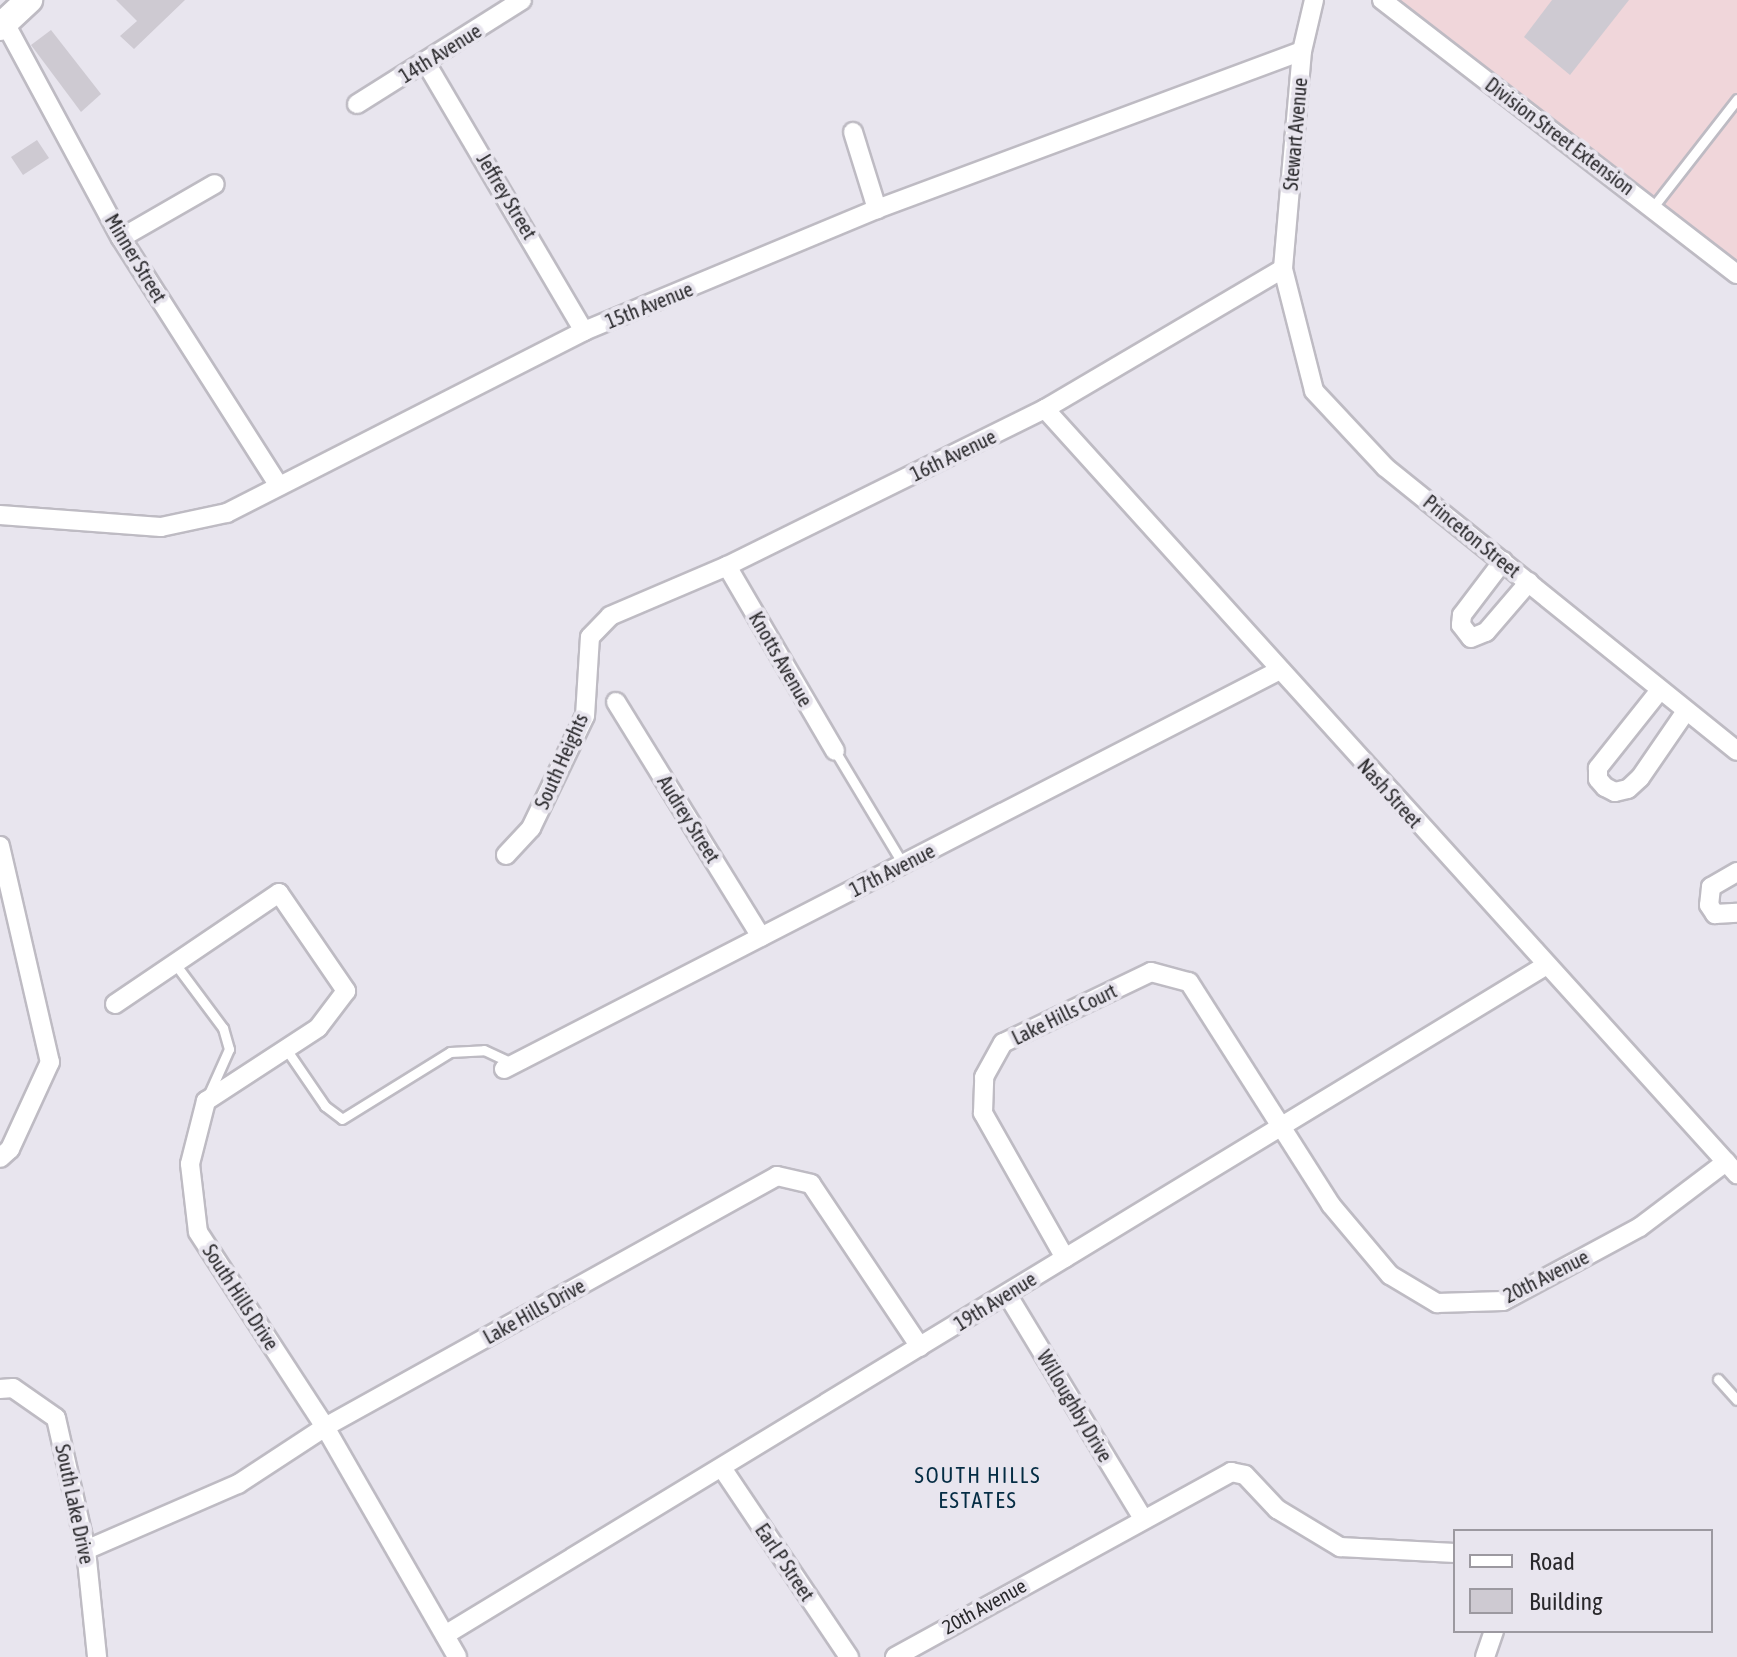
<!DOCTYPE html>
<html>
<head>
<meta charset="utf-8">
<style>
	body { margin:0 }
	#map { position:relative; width:1737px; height:1657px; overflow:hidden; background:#e8e5ee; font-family:"Asap Condensed",sans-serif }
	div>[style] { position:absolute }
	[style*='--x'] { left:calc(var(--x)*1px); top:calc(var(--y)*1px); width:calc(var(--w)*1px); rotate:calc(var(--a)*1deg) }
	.commercial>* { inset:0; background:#f0d6da }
	.building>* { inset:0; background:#cecad2 }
	.roads { filter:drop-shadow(2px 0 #bebbc3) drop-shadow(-2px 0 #bebbc3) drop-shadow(0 2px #bebbc3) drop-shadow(0 -2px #bebbc3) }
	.service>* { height:9px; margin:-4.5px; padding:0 4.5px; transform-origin:4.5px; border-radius:4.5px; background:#fff }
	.minor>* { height:18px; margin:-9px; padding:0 9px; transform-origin:9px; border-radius:9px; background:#fff }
	.secondary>* { height:26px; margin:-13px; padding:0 13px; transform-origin:13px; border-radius:13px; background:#fff }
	span { translate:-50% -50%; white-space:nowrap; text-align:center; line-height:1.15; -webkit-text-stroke:8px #e8e5ee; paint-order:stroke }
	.street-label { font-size:20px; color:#29282b }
	.neighbourhood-label { font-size:22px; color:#052d44; letter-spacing:2px }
	.legend { position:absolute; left:1453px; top:1529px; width:260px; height:104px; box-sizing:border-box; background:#e8e5ee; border:2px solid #9c99a0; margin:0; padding:10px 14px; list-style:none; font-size:24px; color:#29282b }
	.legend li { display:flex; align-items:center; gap:16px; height:40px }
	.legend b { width:40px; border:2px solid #9c99a0 }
</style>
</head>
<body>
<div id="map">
	<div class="commercial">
		<div style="clip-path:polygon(1382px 0,1737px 0,1737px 274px)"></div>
	</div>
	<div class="building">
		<div style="clip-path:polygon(116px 0,185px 0,134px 49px,120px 36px,137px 21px)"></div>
		<div style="clip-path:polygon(1552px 0,1629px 0,1570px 75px,1524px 37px)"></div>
		<div style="clip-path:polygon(51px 30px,101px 94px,81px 112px,31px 45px)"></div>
		<div style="clip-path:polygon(37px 140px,49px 158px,23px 175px,11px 157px)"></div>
	</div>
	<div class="roads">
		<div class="service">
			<div style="--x:1653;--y:207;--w:137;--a:-52.1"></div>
			<div style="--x:835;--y:751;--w:132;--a:59"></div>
			<div style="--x:173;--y:961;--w:84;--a:53.3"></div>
			<div style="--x:223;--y:1028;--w:22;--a:74"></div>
			<div style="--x:229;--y:1049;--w:51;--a:114.1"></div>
			<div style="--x:286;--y:1049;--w:69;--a:55.6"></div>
			<div style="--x:325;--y:1106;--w:21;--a:37"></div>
			<div style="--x:342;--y:1119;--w:127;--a:-31.8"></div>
			<div style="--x:450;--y:1052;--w:34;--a:-3"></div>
			<div style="--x:484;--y:1050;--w:31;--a:25"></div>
			<div style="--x:1718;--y:1379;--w:28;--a:48"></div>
		</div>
		<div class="minor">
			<div style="--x:1314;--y:0;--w:52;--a:103.2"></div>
			<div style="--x:1302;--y:51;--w:219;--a:95"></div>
			<div style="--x:1283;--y:269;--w:126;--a:75.7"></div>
			<div style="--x:1314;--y:391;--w:104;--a:46.9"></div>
			<div style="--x:1385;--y:467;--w:452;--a:38.9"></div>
			<div style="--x:1382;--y:0;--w:448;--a:37.7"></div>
			<div style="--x:5;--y:23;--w:244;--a:61.7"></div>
			<div style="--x:121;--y:238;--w:294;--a:57.5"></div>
			<div style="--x:426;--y:63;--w:311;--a:59.5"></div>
			<div style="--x:357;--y:104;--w:195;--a:-32.2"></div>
			<div style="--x:853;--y:132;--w:81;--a:72.7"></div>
			<div style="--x:121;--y:238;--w:108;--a:-29.9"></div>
			<div style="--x:1045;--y:409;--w:1032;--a:47.87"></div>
			<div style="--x:0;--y:515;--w:161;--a:4.3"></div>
			<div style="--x:161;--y:527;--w:67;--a:-12"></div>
			<div style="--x:227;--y:513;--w:401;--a:-27"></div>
			<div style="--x:584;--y:331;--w:317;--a:-22.6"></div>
			<div style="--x:877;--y:209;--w:453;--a:-20.4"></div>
			<div style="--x:1503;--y:561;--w:68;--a:127.2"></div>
			<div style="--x:1462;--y:615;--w:10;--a:96"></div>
			<div style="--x:1461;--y:625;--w:16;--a:52"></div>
			<div style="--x:1471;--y:638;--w:16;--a:-22"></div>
			<div style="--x:1486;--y:632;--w:66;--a:-49.3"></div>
			<div style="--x:727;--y:566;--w:214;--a:59.7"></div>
			<div style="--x:1660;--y:690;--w:100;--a:128.5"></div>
			<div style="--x:1598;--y:768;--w:11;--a:90"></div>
			<div style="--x:1598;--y:779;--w:11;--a:49"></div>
			<div style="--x:1605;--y:787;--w:11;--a:27"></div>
			<div style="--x:1615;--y:792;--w:13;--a:-13"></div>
			<div style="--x:1628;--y:789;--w:16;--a:-43"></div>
			<div style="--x:1640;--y:778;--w:81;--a:-55.5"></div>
			<div style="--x:616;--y:702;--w:276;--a:58.3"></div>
			<div style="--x:0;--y:846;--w:222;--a:77"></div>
			<div style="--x:50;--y:1062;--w:96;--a:114.7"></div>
			<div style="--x:10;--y:1149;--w:13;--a:138"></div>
			<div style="--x:506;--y:855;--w:37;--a:-47"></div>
			<div style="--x:531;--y:828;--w:124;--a:-64.3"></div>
			<div style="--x:585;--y:716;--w:79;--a:-86.4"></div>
			<div style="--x:590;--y:637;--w:29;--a:-46"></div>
			<div style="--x:610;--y:616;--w:127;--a:-23.1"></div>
			<div style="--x:727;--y:566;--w:355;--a:-26.3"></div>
			<div style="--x:1045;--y:409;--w:276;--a:-30.5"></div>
			<div style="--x:1737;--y:872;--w:30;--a:150"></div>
			<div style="--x:1711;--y:887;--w:18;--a:96"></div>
			<div style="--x:1709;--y:905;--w:11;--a:56"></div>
			<div style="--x:1715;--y:914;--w:22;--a:-3"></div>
			<div style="--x:115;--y:1004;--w:198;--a:-34.1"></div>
			<div style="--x:279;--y:893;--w:119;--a:55.6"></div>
			<div style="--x:346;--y:991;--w:46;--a:127.1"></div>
			<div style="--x:318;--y:1028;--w:134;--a:146.9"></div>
			<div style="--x:206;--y:1101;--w:65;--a:104.3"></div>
			<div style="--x:190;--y:1164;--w:68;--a:83.3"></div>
			<div style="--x:198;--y:1232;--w:233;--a:56.9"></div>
			<div style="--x:325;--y:1427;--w:265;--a:60.1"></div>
			<div style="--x:504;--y:1069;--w:873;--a:-27.21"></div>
			<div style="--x:1065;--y:1258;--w:167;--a:-119.5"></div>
			<div style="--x:983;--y:1113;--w:36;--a:-88"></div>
			<div style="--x:984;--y:1077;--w:39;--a:-61"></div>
			<div style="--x:1003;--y:1043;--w:164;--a:-25.6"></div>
			<div style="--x:1151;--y:972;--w:39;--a:15"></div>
			<div style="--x:1189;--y:982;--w:264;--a:57.5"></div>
			<div style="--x:1331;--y:1205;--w:92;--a:49.9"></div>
			<div style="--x:1390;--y:1275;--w:55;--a:30.8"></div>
			<div style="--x:1437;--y:1303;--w:66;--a:-1.7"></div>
			<div style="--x:1503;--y:1301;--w:156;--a:-28.4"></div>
			<div style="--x:1640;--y:1227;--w:108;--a:-37.1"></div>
			<div style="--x:1007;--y:1294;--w:263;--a:58.8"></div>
			<div style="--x:0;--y:1389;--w:13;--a:-4"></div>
			<div style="--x:13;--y:1388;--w:52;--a:34.9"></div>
			<div style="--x:56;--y:1418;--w:135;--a:77.2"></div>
			<div style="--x:86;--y:1550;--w:108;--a:84.1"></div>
			<div style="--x:722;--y:1468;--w:228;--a:56.1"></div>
			<div style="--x:86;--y:1550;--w:166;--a:-23.5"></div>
			<div style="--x:238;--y:1484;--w:104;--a:-33.2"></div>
			<div style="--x:325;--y:1427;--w:517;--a:-29.04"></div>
			<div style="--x:777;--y:1176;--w:35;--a:13"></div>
			<div style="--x:811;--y:1184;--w:196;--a:56.2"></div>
			<div style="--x:445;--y:1635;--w:1287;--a:-31.31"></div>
			<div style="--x:895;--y:1657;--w:384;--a:-28.8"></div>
			<div style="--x:1231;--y:1472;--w:14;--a:12"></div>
			<div style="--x:1245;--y:1475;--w:47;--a:46.7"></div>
			<div style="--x:1277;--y:1509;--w:74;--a:31.1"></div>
			<div style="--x:1340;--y:1547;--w:115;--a:3"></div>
			<div style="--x:1485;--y:1657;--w:28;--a:-71"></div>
		</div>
		<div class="secondary">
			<div style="--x:0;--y:27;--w:40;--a:-43"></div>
		</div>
	</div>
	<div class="street-label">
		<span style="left:440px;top:53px;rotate:-32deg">14th Avenue</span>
		<span style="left:1295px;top:134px;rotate:-85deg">Stewart Avenue</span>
		<span style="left:1560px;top:136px;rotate:37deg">Division Street Extension</span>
		<span style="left:507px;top:196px;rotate:59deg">Jeffrey Street</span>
		<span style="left:136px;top:258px;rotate:59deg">Minner Street</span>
		<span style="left:649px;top:305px;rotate:-22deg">15th Avenue</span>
		<span style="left:953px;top:455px;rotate:-26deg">16th Avenue</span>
		<span style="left:1472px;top:536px;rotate:39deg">Princeton Street</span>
		<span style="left:781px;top:659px;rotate:60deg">Knotts Avenue</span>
		<span style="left:561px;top:761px;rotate:-66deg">South Heights</span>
		<span style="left:1390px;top:793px;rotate:48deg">Nash Street</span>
		<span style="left:689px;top:819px;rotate:58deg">Audrey Street</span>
		<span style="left:892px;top:870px;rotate:-27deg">17th Avenue</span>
		<span style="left:1064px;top:1014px;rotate:-26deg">Lake Hills Court</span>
		<span style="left:1546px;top:1276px;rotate:-27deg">20th Avenue</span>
		<span style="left:241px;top:1297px;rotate:57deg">South Hills Drive</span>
		<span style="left:995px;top:1301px;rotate:-32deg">19th Avenue</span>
		<span style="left:534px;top:1311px;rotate:-29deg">Lake Hills Drive</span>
		<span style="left:1075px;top:1406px;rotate:59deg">Willoughby Drive</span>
		<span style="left:75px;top:1504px;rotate:78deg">South Lake Drive</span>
		<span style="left:785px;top:1562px;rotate:56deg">Earl P Street</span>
		<span style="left:984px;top:1606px;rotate:-29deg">20th Avenue</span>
	</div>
	<div class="neighbourhood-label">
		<span style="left:978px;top:1488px">SOUTH HILLS<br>ESTATES</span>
	</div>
	<ul class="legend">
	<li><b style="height:10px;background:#fff"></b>Road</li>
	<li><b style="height:22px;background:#cecad2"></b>Building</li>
	</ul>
</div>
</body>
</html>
